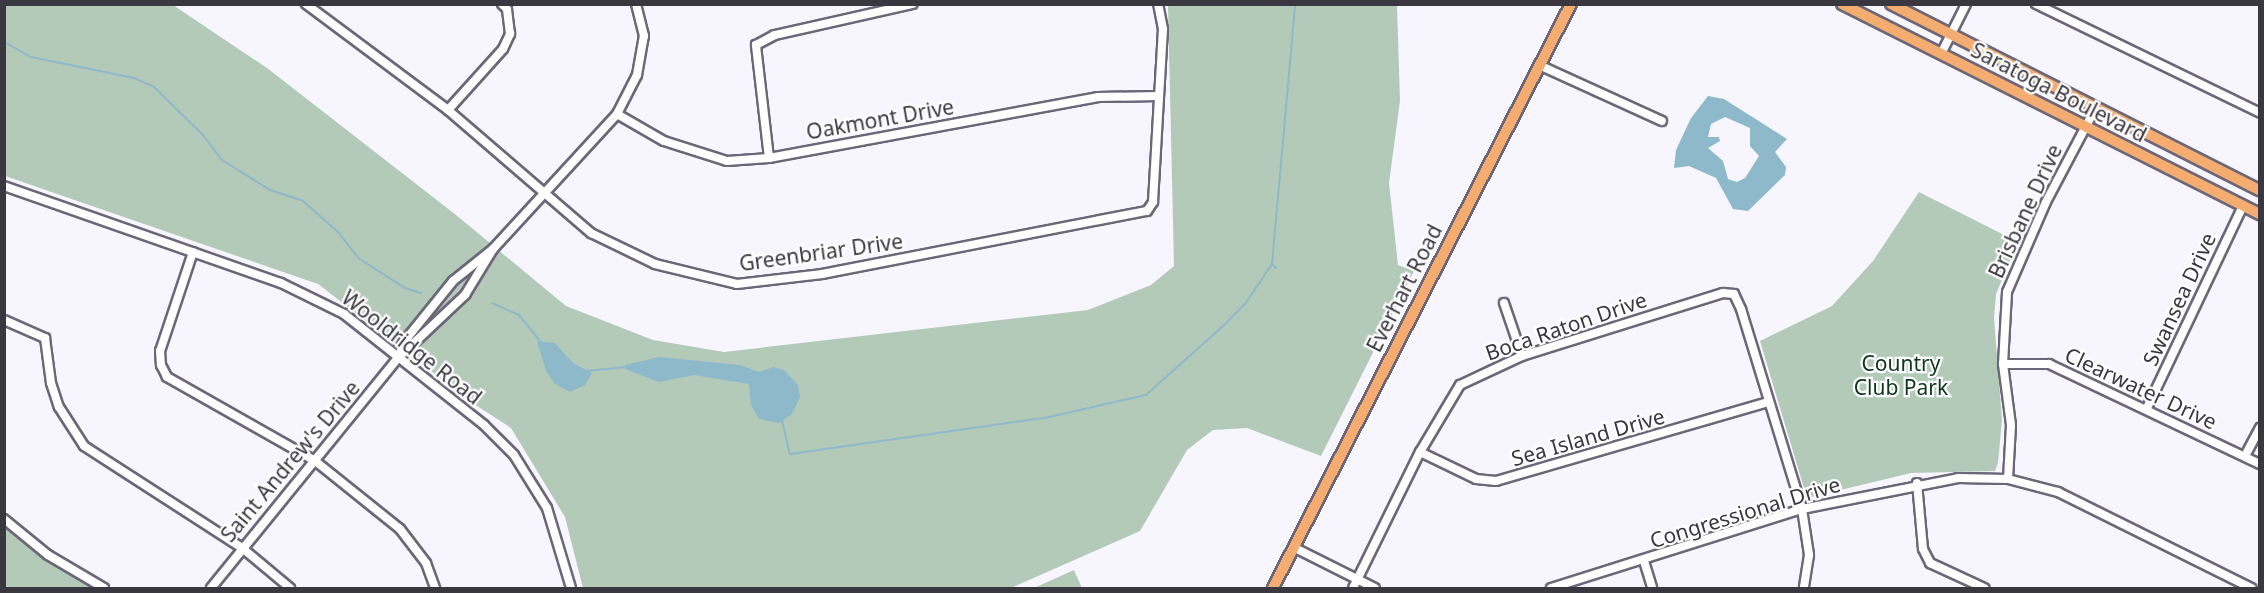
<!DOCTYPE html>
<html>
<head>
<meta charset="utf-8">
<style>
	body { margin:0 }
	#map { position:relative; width:2264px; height:593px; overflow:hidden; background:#f7f5fd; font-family:"Noto Sans",sans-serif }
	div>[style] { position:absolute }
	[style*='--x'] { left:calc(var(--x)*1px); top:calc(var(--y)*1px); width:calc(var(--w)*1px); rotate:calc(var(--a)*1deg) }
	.green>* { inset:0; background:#b4cab9 }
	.water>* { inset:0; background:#8eb9cb }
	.stream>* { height:2px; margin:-1px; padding:0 1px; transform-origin:1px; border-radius:1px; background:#8eb9cb }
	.roads { filter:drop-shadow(2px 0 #6c6778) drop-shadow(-2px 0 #6c6778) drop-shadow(0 2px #6c6778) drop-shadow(0 -2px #6c6778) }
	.minor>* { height:8px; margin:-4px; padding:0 4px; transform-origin:4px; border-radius:4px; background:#fff }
	.major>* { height:10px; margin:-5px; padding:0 5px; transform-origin:5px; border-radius:5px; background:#f5ac71 }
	span { translate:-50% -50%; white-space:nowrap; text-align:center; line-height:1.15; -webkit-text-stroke:4.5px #fff; paint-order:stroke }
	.street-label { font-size:21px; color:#39373f }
	.park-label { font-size:21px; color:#0d361c }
	.frame { position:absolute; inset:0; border:6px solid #39373f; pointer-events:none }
</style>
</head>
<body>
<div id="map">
	<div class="green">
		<div style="clip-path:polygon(5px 5px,173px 5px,267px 68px,456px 215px,566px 306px,653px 340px,724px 352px,1088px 310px,1151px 285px,1174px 266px,1168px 5px,1397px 5px,1400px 101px,1389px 183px,1398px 265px,1414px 271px,1321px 456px,1247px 428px,1213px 430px,1187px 450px,1140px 531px,1011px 588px,583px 588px,565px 517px,511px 428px,474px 404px,318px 284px,5px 176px)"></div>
		<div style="clip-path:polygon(1919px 192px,2018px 242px,1996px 294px,1994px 318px,2002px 420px,1998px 463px,1995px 471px,1911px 473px,1807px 498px,1760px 341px,1832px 306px,1873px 261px)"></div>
		<div style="clip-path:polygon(5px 527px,46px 560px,91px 588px,5px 588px)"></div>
		<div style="clip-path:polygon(1074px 570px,1082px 588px,1033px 588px,1034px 588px)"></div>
	</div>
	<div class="water">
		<div style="clip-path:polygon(evenodd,1708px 96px,1724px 99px,1787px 139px,1775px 152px,1786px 167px,1785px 175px,1748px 211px,1733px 209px,1716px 178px,1689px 166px,1674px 168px,1676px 150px,1691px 118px,1708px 96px,1725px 117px,1750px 128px,1750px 146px,1759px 156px,1745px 178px,1737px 182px,1728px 179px,1723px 161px,1708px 148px,1720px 141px,1719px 137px,1708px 137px,1711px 124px,1725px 117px)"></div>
		<div style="clip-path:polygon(537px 341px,555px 343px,573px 363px,592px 373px,585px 385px,570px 392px,555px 384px,546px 371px)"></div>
		<div style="clip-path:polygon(659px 357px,740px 365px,759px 372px,773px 367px,784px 370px,798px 385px,800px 397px,792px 414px,779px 423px,759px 419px,751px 405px,749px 384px,694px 375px,659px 382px,625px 369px,625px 365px)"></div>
	</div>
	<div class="stream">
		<div style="--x:4;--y:42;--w:31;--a:29"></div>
		<div style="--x:31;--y:57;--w:105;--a:11.5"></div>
		<div style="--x:134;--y:78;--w:22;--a:24"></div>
		<div style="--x:154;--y:87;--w:69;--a:44.4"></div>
		<div style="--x:203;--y:135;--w:31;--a:53"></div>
		<div style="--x:222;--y:160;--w:57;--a:32"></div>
		<div style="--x:270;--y:190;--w:35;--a:18"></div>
		<div style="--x:303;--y:201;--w:47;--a:41.5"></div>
		<div style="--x:338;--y:232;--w:33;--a:52"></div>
		<div style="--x:358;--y:258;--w:56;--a:32.6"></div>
		<div style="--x:405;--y:288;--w:17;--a:17"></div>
		<div style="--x:1272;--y:264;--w:261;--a:-84.9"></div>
		<div style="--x:492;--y:303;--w:30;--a:24"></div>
		<div style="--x:519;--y:315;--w:33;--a:51"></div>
		<div style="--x:585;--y:371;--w:42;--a:-5.4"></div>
		<div style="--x:782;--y:420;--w:35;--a:77"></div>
		<div style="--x:790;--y:454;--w:262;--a:-8.1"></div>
		<div style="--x:1049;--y:417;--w:99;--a:-12.8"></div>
		<div style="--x:1146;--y:395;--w:103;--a:-41.9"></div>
		<div style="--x:1223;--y:326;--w:31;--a:-45"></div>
		<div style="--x:1245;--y:304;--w:48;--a:-56"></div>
		<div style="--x:1272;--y:264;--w:6;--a:45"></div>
	</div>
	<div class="roads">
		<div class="minor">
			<div style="--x:306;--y:4;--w:177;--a:36.7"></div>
			<div style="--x:448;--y:110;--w:189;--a:40.7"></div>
			<div style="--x:591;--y:233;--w:71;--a:25.8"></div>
			<div style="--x:655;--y:264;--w:84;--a:13.7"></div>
			<div style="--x:737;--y:284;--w:86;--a:-6.7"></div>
			<div style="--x:822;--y:274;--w:331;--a:-11"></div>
			<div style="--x:1147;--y:211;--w:11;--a:-56"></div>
			<div style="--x:1153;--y:202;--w:173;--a:-86.7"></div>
			<div style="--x:1163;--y:29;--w:25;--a:-101"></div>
			<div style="--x:2036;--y:4;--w:249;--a:25.9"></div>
			<div style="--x:1941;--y:54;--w:56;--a:-63.4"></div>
			<div style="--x:1539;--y:65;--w:135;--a:24.5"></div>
			<div style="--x:448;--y:110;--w:82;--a:-48"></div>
			<div style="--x:503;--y:49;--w:17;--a:-65"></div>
			<div style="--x:510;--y:34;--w:25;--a:-97"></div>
			<div style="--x:507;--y:9;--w:7;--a:-135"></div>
			<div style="--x:617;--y:114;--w:54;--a:29.9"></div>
			<div style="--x:664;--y:141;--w:66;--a:17.6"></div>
			<div style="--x:727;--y:161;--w:42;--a:-4.1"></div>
			<div style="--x:769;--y:158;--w:335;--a:-10.5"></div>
			<div style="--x:1098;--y:97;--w:61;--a:-0.9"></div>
			<div style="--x:769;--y:158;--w:114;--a:-96.6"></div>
			<div style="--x:756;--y:45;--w:21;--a:-28"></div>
			<div style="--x:775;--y:35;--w:141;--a:-12.7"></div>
			<div style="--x:4;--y:186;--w:293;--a:19.3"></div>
			<div style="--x:281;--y:283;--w:70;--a:26.2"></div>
			<div style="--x:344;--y:314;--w:179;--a:38.4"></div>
			<div style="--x:484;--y:425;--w:42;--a:45"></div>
			<div style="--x:514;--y:455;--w:62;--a:58.1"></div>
			<div style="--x:547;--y:508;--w:84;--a:73.3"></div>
			<div style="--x:193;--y:252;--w:104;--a:108.4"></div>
			<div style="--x:160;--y:351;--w:14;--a:86"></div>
			<div style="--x:161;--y:365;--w:13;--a:63"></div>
			<div style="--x:167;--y:377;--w:169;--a:29.5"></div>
			<div style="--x:314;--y:460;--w:110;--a:38.7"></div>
			<div style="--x:400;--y:529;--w:43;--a:52.6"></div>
			<div style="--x:426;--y:563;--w:27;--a:70"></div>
			<div style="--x:1504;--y:303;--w:56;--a:71.2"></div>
			<div style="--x:4;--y:320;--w:45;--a:23.7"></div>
			<div style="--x:45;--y:338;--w:45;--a:82.4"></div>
			<div style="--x:51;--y:383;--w:25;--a:72"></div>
			<div style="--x:59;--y:407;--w:46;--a:57.3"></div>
			<div style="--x:84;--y:446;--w:187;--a:32.8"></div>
			<div style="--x:241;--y:547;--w:64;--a:39.9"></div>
			<div style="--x:399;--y:357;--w:15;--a:-74"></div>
			<div style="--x:403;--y:343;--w:80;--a:-51.1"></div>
			<div style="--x:453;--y:281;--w:51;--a:-38.7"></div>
			<div style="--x:2003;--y:364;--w:46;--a:0"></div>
			<div style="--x:2049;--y:364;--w:233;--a:25.4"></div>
			<div style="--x:2147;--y:408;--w:224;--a:-64.6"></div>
			<div style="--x:1420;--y:452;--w:62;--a:25.7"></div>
			<div style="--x:1476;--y:479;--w:20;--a:6"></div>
			<div style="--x:1496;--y:481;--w:283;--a:-16.2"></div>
			<div style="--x:2245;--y:456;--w:32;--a:-62"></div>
			<div style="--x:2008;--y:479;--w:54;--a:-86.8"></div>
			<div style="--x:2011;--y:425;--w:62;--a:-97.5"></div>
			<div style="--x:2003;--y:364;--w:72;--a:-86.8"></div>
			<div style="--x:2007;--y:292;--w:98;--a:-66.6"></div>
			<div style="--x:2046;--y:202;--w:107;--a:-62.2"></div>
			<div style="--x:1917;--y:483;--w:66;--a:84.8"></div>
			<div style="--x:1923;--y:549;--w:16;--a:63"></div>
			<div style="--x:1930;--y:563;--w:60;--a:24.8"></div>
			<div style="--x:4;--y:519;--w:57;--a:39.3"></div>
			<div style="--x:48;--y:555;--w:65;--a:30.5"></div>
			<div style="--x:1295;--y:548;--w:89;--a:26.6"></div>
			<div style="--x:1644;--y:561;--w:28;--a:73"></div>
			<div style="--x:211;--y:588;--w:298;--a:-50.9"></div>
			<div style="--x:399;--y:357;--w:91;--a:-43.2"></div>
			<div style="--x:465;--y:295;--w:54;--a:-58.7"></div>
			<div style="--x:493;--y:249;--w:183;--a:-47.4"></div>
			<div style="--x:617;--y:114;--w:44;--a:-62.9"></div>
			<div style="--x:637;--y:75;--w:40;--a:-80"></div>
			<div style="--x:644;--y:36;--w:33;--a:-104"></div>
			<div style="--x:1353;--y:588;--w:152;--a:-63.8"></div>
			<div style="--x:1420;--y:452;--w:78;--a:-59.2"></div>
			<div style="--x:1460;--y:385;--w:68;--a:-25.1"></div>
			<div style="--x:1522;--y:356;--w:211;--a:-17.4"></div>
			<div style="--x:1723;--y:293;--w:11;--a:5"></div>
			<div style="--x:1734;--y:294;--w:17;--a:65"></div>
			<div style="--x:1741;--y:309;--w:209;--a:73"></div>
			<div style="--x:1802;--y:509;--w:47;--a:81.3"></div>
			<div style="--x:1809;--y:555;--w:33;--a:99"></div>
			<div style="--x:1551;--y:588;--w:263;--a:-17.5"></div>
			<div style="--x:1802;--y:509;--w:159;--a:-11.2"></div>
			<div style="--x:1958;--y:478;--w:50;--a:1.1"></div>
			<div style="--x:2008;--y:479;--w:52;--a:14.6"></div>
			<div style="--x:2058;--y:492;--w:216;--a:26.4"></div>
		</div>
		<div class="major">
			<div style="--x:1842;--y:4;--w:468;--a:26.7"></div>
			<div style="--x:1891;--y:4;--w:413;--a:26.8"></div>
			<div style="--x:1273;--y:588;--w:656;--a:-62.97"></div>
		</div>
	</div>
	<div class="street-label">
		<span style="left:2059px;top:92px;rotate:27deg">Saratoga Boulevard</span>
		<span style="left:880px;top:119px;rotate:-10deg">Oakmont Drive</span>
		<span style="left:2025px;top:211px;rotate:-65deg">Brisbane Drive</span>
		<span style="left:821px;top:252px;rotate:-8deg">Greenbriar Drive</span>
		<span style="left:1404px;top:288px;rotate:-63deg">Everhart Road</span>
		<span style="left:2179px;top:299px;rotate:-65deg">Swansea Drive</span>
		<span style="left:1566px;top:326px;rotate:-19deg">Boca Raton Drive</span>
		<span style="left:412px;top:347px;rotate:38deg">Wooldridge Road</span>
		<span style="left:2141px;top:388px;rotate:25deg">Clearwater Drive</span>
		<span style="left:1588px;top:437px;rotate:-16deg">Sea Island Drive</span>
		<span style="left:290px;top:461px;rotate:-50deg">Saint Andrew's Drive</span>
		<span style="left:1745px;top:512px;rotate:-17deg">Congressional Drive</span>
	</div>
	<div class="park-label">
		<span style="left:1901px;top:375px">Country<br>Club Park</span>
	</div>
	<div class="frame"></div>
</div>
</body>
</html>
